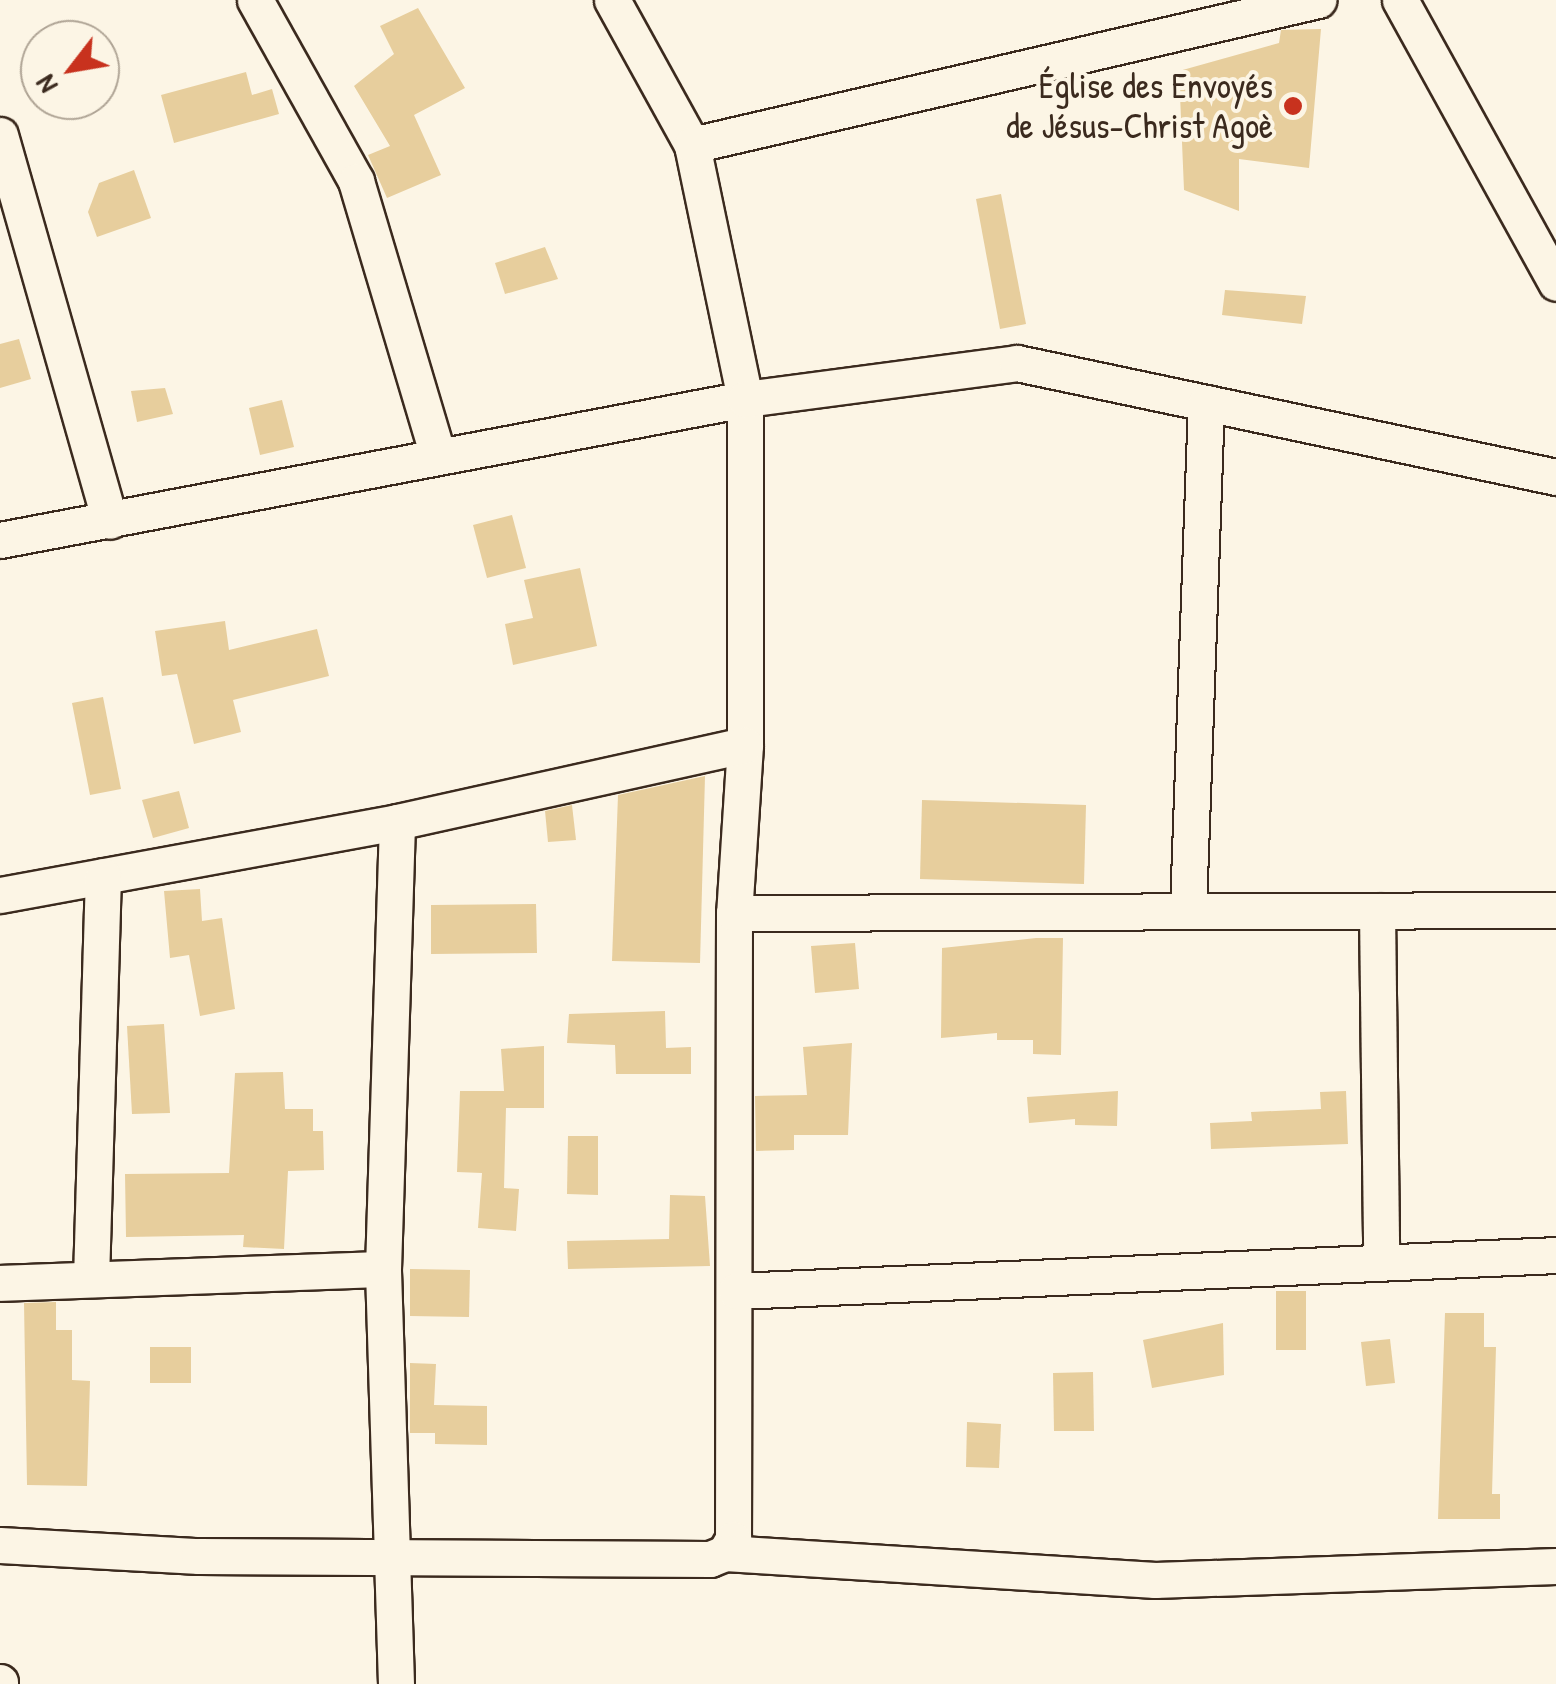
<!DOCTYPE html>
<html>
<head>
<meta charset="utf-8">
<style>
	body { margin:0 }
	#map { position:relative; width:1556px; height:1684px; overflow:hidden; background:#fcf5e5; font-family:"Patrick Hand",sans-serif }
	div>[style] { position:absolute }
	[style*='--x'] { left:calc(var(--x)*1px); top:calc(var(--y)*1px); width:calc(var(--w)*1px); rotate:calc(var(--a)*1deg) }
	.building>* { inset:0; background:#e7ce9d }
	.roads { filter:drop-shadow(2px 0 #3b2a1e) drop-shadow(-2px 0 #3b2a1e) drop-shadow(0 2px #3b2a1e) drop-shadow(0 -2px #3b2a1e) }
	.minor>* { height:35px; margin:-17.5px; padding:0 17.5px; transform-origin:17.5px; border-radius:17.5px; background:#fcf5e5 }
	.dots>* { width:28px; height:28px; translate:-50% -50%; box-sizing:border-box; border:5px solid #fcf5e5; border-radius:50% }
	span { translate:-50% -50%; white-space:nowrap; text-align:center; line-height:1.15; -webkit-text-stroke:8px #fcf5e5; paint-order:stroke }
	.poi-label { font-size:35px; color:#3b2a1e }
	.right { translate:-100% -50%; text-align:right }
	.north { position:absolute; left:20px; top:20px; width:100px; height:100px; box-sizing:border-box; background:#fcf5e5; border:2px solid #afa495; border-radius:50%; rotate:239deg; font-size:28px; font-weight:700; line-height:40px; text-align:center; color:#3b2a1e }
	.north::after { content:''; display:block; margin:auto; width:35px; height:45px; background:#c8321e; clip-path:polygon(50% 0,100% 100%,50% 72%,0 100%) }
</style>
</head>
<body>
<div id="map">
	<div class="building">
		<div style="clip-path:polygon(418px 8px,465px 88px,414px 115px,441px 175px,387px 198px,368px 155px,390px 146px,354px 86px,394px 54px,380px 26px)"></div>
		<div style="clip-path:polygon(1321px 29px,1309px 168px,1239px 159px,1239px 211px,1184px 190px,1179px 71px,1279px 43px,1281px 30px)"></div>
		<div style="clip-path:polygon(246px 72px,252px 95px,272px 89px,279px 114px,174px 143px,161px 95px)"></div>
		<div style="clip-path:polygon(134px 170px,151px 218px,97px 237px,88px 212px,99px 183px)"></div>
		<div style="clip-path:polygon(1001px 194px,1026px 324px,1000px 329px,976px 199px)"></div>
		<div style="clip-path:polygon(545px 247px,558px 279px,505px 294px,495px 263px)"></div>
		<div style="clip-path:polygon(1225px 290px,1306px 296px,1302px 324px,1222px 315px)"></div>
		<div style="clip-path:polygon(19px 339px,31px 379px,0 388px,0 344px)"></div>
		<div style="clip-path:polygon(165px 388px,173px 414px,137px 422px,131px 391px)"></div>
		<div style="clip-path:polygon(282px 400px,294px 447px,260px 455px,249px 408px)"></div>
		<div style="clip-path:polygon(512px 515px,526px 568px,487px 578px,473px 525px)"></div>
		<div style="clip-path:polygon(580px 568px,597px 646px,513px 665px,505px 624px,533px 618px,524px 580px)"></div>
		<div style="clip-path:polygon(225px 621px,229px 650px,317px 629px,329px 676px,233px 700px,241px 732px,194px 744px,177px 674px,162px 676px,155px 631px)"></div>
		<div style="clip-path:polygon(103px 697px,121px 789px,90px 795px,72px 703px)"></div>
		<div style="clip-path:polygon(705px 776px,700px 963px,612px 961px,618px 795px)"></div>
		<div style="clip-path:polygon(179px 791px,189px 828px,153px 838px,142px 800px)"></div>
		<div style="clip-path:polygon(922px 800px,1086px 805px,1084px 884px,920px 879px)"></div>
		<div style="clip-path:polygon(572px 805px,576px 840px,548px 842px,545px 811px)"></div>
		<div style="clip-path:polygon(200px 889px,202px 921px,222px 918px,235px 1009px,200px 1016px,189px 955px,170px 958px,164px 891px)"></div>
		<div style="clip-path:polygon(536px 904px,537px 953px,431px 954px,431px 905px)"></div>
		<div style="clip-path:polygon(1036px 938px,1063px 938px,1061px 1055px,1033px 1054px,1033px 1040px,997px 1040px,997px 1033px,941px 1038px,942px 948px)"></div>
		<div style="clip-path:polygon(855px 943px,859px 989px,815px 993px,811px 946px)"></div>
		<div style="clip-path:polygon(665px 1011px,666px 1048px,691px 1047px,691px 1074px,616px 1074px,615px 1045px,567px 1043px,569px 1014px)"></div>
		<div style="clip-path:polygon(164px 1024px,170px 1113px,132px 1114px,127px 1026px)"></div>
		<div style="clip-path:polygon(852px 1043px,848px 1135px,794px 1135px,794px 1150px,756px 1151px,755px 1096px,807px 1095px,803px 1047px)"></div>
		<div style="clip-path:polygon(544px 1046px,544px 1108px,506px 1108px,504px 1188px,519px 1189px,516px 1231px,478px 1228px,482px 1173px,457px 1172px,460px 1091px,504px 1091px,501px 1049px)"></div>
		<div style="clip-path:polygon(283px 1072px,285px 1109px,313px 1109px,313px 1131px,323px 1131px,324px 1170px,288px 1171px,284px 1249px,243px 1247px,244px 1235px,126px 1237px,125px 1174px,229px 1173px,235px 1073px)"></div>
		<div style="clip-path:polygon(1118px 1091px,1117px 1126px,1075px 1125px,1075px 1119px,1029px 1123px,1027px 1097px)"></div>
		<div style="clip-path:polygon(1346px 1091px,1348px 1144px,1211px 1149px,1210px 1123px,1252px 1121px,1251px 1112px,1321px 1109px,1320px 1092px)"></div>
		<div style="clip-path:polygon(568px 1136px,598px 1136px,598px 1195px,567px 1194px)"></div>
		<div style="clip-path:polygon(670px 1195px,705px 1196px,710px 1266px,568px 1269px,567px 1241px,669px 1239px)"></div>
		<div style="clip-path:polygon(410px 1269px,470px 1270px,469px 1317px,410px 1316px)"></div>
		<div style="clip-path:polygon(1276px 1291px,1306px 1291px,1306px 1350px,1276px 1350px)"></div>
		<div style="clip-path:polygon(56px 1302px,56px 1330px,72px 1330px,72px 1380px,90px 1381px,87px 1486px,27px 1485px,24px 1303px)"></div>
		<div style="clip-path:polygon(1445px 1313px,1484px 1313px,1484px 1347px,1496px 1347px,1492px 1494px,1500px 1494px,1500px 1519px,1438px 1519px)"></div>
		<div style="clip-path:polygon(1223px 1323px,1224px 1375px,1152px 1388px,1143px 1340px)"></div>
		<div style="clip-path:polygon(1390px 1339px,1395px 1383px,1366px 1386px,1361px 1342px)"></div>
		<div style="clip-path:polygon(150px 1347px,191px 1347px,191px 1383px,150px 1383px)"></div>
		<div style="clip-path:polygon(410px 1363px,436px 1364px,434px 1405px,487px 1406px,487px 1445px,435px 1444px,435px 1433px,410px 1433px)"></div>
		<div style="clip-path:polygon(1093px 1372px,1094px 1431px,1054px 1431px,1053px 1373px)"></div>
		<div style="clip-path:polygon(967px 1422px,1001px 1424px,999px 1468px,966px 1467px)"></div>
	</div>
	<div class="roads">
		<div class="minor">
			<div style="--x:255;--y:0;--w:207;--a:60.8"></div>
			<div style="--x:356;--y:181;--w:287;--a:73.4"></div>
			<div style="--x:612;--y:0;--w:166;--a:61.1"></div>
			<div style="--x:692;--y:145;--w:259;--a:78.2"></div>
			<div style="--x:745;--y:399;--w:346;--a:90"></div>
			<div style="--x:745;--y:745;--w:168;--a:93.7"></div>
			<div style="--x:734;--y:913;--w:626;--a:90.09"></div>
			<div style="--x:733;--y:1539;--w:16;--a:120"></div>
			<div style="--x:1400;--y:0;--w:323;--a:61.1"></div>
			<div style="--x:0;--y:135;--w:401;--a:74.1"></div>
			<div style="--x:692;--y:145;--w:643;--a:-13.04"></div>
			<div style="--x:0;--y:540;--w:758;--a:-10.72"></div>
			<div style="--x:745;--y:399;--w:274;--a:-7.5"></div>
			<div style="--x:1017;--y:363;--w:551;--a:11.94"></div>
			<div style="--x:0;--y:895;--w:404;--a:-10.4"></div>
			<div style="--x:397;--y:822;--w:356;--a:-12.5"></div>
			<div style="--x:1188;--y:908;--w:505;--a:-87.96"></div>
			<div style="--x:1377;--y:911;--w:350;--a:89.3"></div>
			<div style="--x:734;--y:913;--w:822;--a:-0.21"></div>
			<div style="--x:91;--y:1279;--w:403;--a:-88.3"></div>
			<div style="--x:0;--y:1283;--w:383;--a:-2.1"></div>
			<div style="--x:736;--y:1291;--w:821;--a:-2.51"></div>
			<div style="--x:0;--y:1545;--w:199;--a:3.2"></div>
			<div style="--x:199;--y:1556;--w:511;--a:0.34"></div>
			<div style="--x:710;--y:1559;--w:16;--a:-22"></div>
			<div style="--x:725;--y:1553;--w:431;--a:3.6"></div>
			<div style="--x:1155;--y:1580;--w:401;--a:-2"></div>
			<div style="--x:0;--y:1682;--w:2;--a:90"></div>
			<div style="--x:396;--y:1684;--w:415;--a:-91.8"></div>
			<div style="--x:383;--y:1269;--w:447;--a:-88.2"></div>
		</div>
	</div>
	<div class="dots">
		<div style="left:1293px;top:106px;background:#c8321e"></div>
	</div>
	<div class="poi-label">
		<span class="right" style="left:1273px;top:106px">Église des Envoyés<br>de Jésus-Christ Agoè</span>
	</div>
	<div class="north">N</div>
</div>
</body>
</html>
